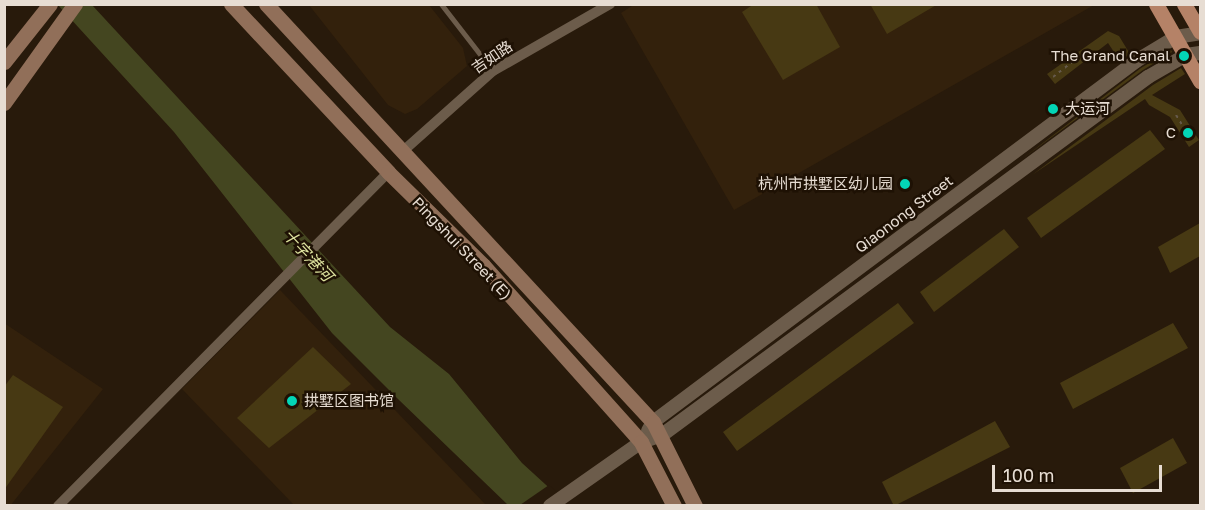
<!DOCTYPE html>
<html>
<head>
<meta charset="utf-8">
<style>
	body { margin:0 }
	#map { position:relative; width:1205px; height:510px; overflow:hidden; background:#281a0b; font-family:"Golos Text","Noto Sans SC",sans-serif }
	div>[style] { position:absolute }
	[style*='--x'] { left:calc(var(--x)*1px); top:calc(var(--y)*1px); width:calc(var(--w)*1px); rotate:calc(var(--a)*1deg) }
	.built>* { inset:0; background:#33210c }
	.water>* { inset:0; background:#444620 }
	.pier>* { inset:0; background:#281a0b }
	.building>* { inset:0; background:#473913 }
	.path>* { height:2px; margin-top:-1px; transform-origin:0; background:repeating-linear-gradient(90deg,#665a4c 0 3px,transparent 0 7.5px) }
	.service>* { height:5px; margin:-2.5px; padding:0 2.5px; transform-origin:2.5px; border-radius:2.5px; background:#6c5c4b }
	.minor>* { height:10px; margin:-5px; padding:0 5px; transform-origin:5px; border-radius:5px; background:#6c5c4b }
	.tertiary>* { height:14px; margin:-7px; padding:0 7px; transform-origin:7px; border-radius:7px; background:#6c5c4b }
	.secondary>* { height:15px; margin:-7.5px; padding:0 7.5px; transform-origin:7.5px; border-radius:7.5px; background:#916f59 }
	.primary>* { height:15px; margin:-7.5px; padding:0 7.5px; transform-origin:7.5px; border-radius:7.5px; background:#b58267 }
	.dots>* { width:16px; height:16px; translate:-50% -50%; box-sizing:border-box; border:3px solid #1e1104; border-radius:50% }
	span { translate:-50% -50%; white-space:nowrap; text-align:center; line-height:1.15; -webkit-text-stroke:5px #1e1104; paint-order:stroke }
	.poi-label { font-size:15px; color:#e7ddd3 }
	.right { translate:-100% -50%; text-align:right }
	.left { translate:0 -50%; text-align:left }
	.street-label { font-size:15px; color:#e7ddd3 }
	.water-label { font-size:16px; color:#dde29e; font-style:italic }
	.frame { position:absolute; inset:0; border:6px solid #e7ddd3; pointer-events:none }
	.scale { position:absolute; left:992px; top:465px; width:170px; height:27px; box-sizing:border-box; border:3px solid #e7ddd3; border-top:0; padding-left:8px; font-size:18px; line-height:21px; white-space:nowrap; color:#e7ddd3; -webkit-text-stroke:4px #1e1104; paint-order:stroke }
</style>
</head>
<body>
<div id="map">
	<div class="built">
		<div style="clip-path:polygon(635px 4px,1094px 5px,734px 210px,621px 13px)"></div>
		<div style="clip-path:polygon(309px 5px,429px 5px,463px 48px,467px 66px,417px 109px,405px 114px,388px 105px)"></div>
		<div style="clip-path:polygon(280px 290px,486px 505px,294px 505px,182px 389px)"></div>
		<div style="clip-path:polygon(4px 323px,103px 389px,10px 506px,4px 505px)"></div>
	</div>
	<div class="water">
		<div style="clip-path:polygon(58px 5px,92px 5px,390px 327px,449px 374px,522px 463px,568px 505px,508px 505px,399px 400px,332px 333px,174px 132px)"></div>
	</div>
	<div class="pier">
		<div style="clip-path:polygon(549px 485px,571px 506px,520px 505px)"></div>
	</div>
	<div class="building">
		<div style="clip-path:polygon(754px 4px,816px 4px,840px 47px,783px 80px,742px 12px)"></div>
		<div style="clip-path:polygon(870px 4px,938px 4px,887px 34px)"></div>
		<div style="clip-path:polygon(1108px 31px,1119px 36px,1130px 54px,1120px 61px,1108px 43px,1055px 84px,1047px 74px)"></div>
		<div style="clip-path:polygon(1171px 50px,1172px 52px,1143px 70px,1022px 159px,1141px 68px)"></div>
		<div style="clip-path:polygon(1181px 68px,1185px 74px,1152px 95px,1180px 110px,1199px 140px,1189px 147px,1170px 117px,1149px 105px,1145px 99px,1032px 175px,1153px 85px)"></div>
		<div style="clip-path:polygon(1150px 130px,1165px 149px,1041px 238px,1027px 218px)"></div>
		<div style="clip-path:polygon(1200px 223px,1200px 256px,1170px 273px,1158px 247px)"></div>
		<div style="clip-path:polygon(1004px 229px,1019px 247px,934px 312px,920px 292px)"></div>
		<div style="clip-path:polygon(898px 303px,914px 323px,737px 451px,723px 432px)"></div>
		<div style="clip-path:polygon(1173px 323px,1188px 348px,1073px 409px,1060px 383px)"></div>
		<div style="clip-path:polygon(313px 347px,351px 384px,269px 448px,237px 418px)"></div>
		<div style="clip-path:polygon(13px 375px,63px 407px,4px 490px,4px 387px)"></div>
		<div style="clip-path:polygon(995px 421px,1010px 447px,894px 506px,882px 482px)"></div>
		<div style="clip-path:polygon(1173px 438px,1187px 463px,1133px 493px,1120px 468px)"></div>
	</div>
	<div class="path">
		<div style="--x:1053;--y:77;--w:34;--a:-38"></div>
		<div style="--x:1176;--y:115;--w:28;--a:58"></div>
	</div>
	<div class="service">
		<div style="--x:441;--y:4;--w:85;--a:52.2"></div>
	</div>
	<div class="minor">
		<div style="--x:402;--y:152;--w:122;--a:-41.7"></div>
		<div style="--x:493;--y:71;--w:135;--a:-29.8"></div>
		<div style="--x:58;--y:506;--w:470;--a:-45.3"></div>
	</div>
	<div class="tertiary">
		<div style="--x:648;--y:431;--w:10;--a:-61"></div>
		<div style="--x:653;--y:422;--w:603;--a:-36.77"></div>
		<div style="--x:1136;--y:61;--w:47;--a:-31"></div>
		<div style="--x:1176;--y:37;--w:24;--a:-9"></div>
		<div style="--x:550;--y:506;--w:111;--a:-35.1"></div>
		<div style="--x:641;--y:442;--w:22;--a:-18"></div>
		<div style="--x:662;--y:435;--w:604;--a:-36.38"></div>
		<div style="--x:1148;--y:77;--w:44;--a:-30.1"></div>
		<div style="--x:1186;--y:55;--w:14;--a:-8"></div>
	</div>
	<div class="secondary">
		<div style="--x:231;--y:4;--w:230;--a:46.9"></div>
		<div style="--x:388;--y:172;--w:133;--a:44.4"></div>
		<div style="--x:483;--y:265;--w:237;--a:48.2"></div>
		<div style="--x:641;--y:442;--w:72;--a:62.7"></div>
		<div style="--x:266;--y:4;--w:570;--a:47.21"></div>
		<div style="--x:653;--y:422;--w:94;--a:63.4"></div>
		<div style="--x:4;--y:62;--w:74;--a:-51.6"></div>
		<div style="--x:4;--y:103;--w:122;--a:-54.4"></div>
	</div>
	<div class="primary">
		<div style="--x:1156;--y:4;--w:89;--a:60.3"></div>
		<div style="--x:1184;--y:4;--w:32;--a:60"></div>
	</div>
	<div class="dots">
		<div style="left:1184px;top:56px;background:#03d5b6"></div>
		<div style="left:1053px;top:109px;background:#03d5b6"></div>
		<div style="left:1188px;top:133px;background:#03d5b6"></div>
		<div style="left:905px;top:184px;background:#03d5b6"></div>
		<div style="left:292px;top:401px;background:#03d5b6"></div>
	</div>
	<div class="poi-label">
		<span class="right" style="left:1170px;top:56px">The Grand Canal</span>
		<span class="left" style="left:1065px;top:109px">大运河</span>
		<span class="right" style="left:1176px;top:133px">C</span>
		<span class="right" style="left:893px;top:184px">杭州市拱墅区幼儿园</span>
		<span class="left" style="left:304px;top:401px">拱墅区图书馆</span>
	</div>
	<div class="street-label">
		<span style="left:492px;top:57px;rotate:-34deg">吉如路</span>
		<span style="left:904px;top:214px;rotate:-37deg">Qiaonong Street</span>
		<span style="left:462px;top:248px;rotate:46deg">Pingshui Street (E)</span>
	</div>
	<div class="water-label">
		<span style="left:308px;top:255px;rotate:47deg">十字港河</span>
	</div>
	<div class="frame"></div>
	<div class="scale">100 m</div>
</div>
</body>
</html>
